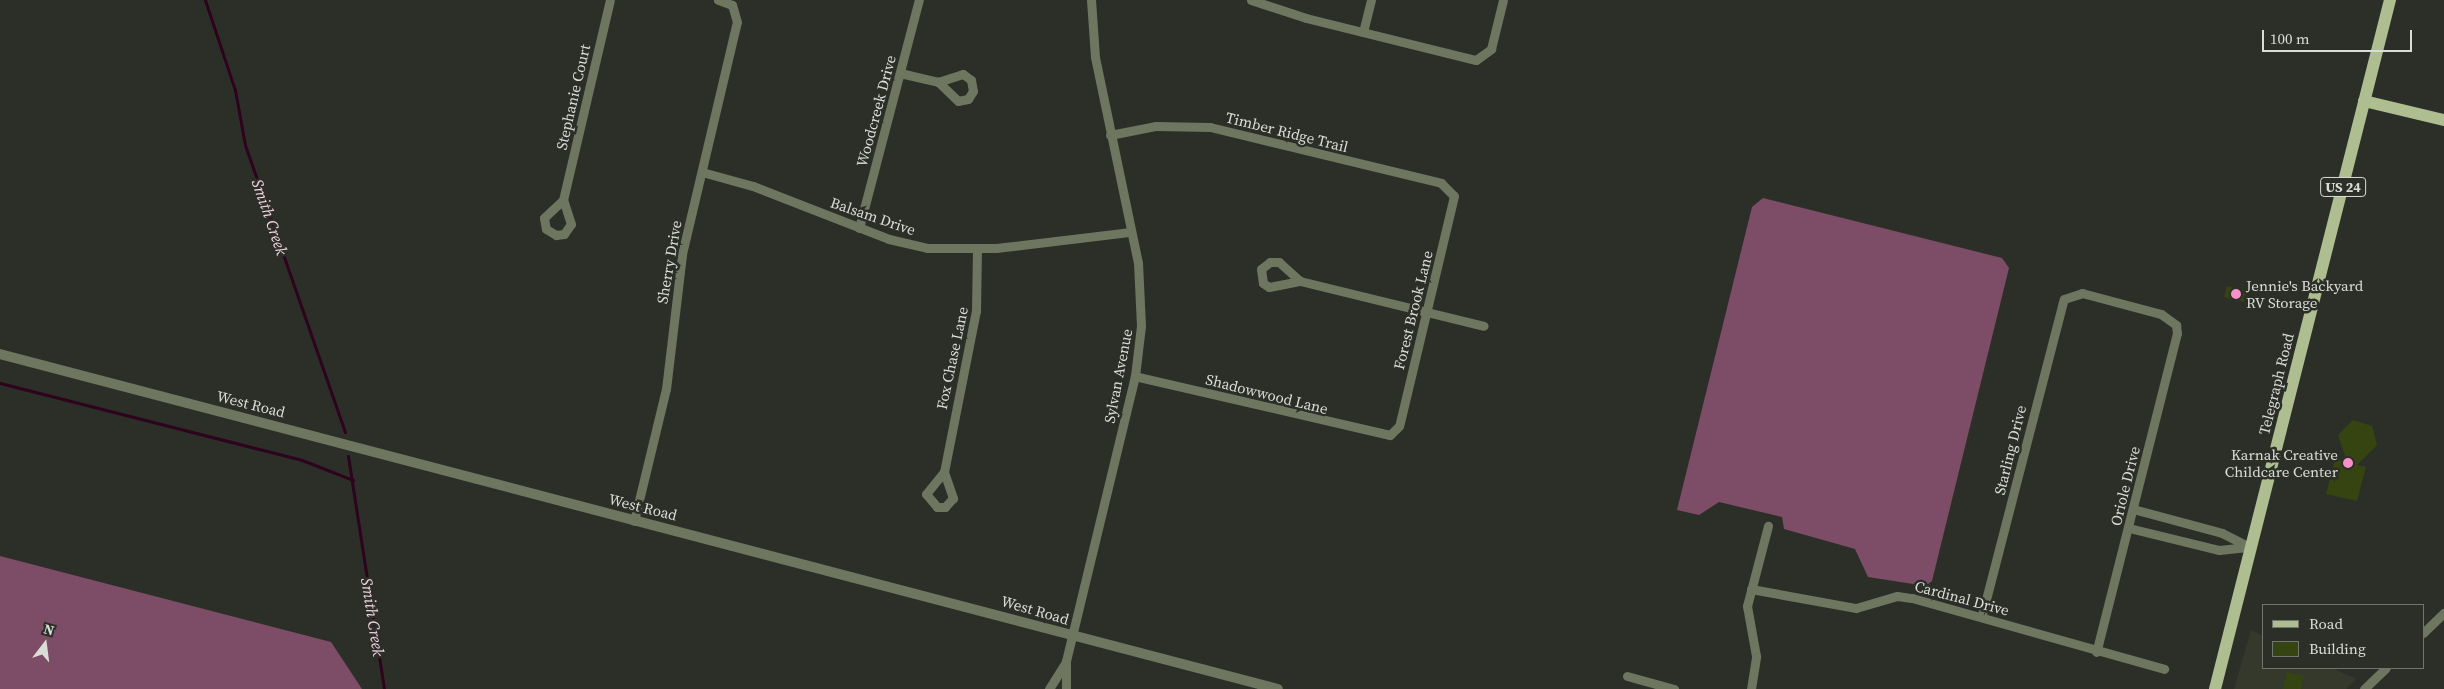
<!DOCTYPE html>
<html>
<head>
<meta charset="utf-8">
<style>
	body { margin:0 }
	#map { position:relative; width:2444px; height:689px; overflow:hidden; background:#2c2f28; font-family:"Source Serif 4",serif }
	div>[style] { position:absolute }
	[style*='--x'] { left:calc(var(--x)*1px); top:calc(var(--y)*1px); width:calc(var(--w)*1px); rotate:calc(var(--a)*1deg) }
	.built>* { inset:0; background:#34392c }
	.forest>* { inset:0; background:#7d4c67 }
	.stream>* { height:3px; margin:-1.5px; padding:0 1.5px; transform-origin:1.5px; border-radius:1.5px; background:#2d031d }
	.building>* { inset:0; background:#364411 }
	.minor>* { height:9px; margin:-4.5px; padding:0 4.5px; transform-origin:4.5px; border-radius:4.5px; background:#6e7660 }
	.tertiary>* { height:10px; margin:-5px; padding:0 5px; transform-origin:5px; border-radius:5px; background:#6e7660 }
	.primary>* { height:12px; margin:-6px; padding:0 6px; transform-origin:6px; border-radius:6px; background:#aebe91 }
	.dots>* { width:14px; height:14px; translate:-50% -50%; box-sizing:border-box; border:2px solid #2c2f28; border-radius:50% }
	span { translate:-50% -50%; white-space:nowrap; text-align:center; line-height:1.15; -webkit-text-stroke:5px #2c2f28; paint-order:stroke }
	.shield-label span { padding:1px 4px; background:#2c2f28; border:1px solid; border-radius:4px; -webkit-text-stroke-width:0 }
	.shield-label { font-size:14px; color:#dadcd7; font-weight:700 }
	.street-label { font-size:15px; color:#dadcd7 }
	.poi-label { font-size:15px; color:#dadcd7 }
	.left { translate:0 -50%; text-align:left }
	.right { translate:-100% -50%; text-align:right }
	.water-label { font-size:16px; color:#f7d6e6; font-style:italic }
	.legend { position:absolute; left:2262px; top:604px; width:162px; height:65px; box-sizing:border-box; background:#2c2f28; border:1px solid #72746e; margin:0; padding:6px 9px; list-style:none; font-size:15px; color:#dadcd7 }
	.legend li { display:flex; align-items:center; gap:10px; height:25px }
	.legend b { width:25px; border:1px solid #72746e }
	.north { position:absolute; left:20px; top:619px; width:50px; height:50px; -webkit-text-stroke:4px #2c2f28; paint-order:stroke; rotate:15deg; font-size:14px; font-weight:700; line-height:20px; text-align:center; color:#dadcd7 }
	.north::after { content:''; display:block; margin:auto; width:18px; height:22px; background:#dadcd7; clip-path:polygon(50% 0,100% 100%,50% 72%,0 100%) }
	.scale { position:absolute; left:2262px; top:30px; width:150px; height:22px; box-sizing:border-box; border:2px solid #dadcd7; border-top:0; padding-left:6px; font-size:15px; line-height:18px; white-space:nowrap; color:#dadcd7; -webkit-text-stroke:4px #2c2f28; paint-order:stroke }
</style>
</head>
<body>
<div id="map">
	<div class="built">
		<div style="clip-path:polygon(2251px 630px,2263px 636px,2263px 668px,2332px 668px,2356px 679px,2346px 689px,2234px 689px)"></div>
	</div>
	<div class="forest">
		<div style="clip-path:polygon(1763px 198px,2002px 258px,2009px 268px,1932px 581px,1926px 586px,1868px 577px,1855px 549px,1784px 529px,1782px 517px,1719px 502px,1699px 515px,1677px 510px,1752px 207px)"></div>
		<div style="clip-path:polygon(0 556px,331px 642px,362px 689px,0 689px)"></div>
	</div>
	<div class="stream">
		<div style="--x:205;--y:0;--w:95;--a:71.6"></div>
		<div style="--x:235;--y:90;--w:56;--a:79.7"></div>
		<div style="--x:245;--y:145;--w:304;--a:70.8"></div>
		<div style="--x:0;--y:383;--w:312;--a:14.3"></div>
		<div style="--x:302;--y:460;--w:55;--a:21.4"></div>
		<div style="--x:348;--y:456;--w:236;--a:81.2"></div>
	</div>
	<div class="building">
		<div style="clip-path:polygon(2227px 286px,2247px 291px,2244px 302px,2224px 297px)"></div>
		<div style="clip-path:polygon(2353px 420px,2372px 426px,2377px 445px,2357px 465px,2366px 467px,2357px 501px,2326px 494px,2335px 459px,2347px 462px,2338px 435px)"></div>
		<div style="clip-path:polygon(2287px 672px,2304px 676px,2301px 689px,2283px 689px)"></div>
	</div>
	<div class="minor">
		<div style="--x:1251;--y:0;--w:58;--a:18.1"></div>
		<div style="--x:1306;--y:18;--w:175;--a:13.9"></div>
		<div style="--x:1476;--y:60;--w:19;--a:-36"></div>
		<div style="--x:1491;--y:49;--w:50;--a:-76.2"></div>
		<div style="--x:1363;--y:32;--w:33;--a:-76"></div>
		<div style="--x:900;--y:73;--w:39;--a:13"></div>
		<div style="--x:938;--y:82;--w:26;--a:-18"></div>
		<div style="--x:963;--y:74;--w:10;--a:37"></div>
		<div style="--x:971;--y:80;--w:11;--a:80"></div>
		<div style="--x:973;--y:91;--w:9;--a:122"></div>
		<div style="--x:968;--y:99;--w:10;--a:169"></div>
		<div style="--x:958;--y:101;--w:28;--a:-136"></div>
		<div style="--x:1110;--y:135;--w:47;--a:-11.1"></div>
		<div style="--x:1156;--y:126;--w:54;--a:1.1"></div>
		<div style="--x:1210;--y:127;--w:238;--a:13.6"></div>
		<div style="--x:1441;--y:183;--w:18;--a:45"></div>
		<div style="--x:1454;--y:196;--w:236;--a:103.4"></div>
		<div style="--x:1399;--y:426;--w:13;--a:135"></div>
		<div style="--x:1390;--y:435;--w:262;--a:-167"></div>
		<div style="--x:702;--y:172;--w:53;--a:15.4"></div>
		<div style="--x:753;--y:186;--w:146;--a:21.3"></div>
		<div style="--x:889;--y:239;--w:39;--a:13"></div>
		<div style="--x:927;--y:248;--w:69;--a:0"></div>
		<div style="--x:996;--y:248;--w:136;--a:-6.8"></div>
		<div style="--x:563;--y:200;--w:26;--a:137"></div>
		<div style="--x:544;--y:218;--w:11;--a:80"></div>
		<div style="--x:546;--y:229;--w:12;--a:31"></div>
		<div style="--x:556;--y:235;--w:8;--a:-7"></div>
		<div style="--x:564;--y:234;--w:12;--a:-55"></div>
		<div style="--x:571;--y:224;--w:25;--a:-108"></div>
		<div style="--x:563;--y:200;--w:205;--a:-76.8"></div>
		<div style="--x:859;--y:228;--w:236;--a:-75.3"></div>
		<div style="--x:1300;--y:281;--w:28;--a:-138"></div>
		<div style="--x:1279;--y:262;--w:9;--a:180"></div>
		<div style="--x:1270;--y:262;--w:11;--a:142"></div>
		<div style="--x:1261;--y:269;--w:14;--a:82"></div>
		<div style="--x:1263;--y:283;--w:7;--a:34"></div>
		<div style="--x:1269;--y:287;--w:32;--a:-11"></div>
		<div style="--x:1300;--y:281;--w:189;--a:13.7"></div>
		<div style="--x:944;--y:472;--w:28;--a:71"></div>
		<div style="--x:953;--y:498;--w:12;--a:132"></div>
		<div style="--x:945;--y:507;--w:8;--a:180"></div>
		<div style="--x:937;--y:507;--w:17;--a:-130"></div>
		<div style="--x:926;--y:494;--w:28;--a:-51"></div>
		<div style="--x:944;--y:472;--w:164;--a:-78.8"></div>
		<div style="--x:976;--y:311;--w:62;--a:-89.1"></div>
		<div style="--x:2133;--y:509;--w:92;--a:15.1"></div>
		<div style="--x:2222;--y:533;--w:30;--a:27"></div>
		<div style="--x:634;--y:521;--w:136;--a:-76.4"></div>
		<div style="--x:666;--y:389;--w:136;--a:-83.2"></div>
		<div style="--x:682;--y:254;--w:238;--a:-76.7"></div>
		<div style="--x:737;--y:22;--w:18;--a:-106"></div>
		<div style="--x:732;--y:5;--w:15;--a:-160"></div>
		<div style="--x:2129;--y:528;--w:93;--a:13.7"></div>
		<div style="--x:2219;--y:550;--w:31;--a:-6"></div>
		<div style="--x:1751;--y:589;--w:107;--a:10.3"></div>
		<div style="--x:1856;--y:608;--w:43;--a:-16.3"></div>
		<div style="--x:1897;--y:596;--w:15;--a:8"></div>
		<div style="--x:1912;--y:598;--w:262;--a:15.7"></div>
		<div style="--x:1982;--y:615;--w:326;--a:-75.5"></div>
		<div style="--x:2064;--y:299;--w:19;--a:-18"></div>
		<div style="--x:2082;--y:293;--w:82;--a:14.9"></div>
		<div style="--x:2161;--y:314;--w:19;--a:36"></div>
		<div style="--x:2176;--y:325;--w:8;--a:83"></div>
		<div style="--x:2177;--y:333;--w:329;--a:104.2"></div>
		<div style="--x:2423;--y:633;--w:29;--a:-44"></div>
		<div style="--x:1627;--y:676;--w:49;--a:15.5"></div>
		<div style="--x:1049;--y:689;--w:32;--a:-58"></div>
		<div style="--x:1066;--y:689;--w:28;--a:-90"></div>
		<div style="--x:1066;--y:661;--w:293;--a:-76.4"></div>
		<div style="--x:1135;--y:376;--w:50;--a:-83.2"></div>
		<div style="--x:1141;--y:326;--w:63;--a:-92.7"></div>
		<div style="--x:1138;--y:263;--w:210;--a:-101.8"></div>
		<div style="--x:1095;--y:57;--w:57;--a:-94"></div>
		<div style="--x:1751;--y:689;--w:33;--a:-81"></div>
		<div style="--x:1756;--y:656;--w:51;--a:-100.2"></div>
		<div style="--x:1747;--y:606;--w:83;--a:-75.3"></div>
		<div style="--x:2364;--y:689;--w:30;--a:-44"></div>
	</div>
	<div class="tertiary">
		<div style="--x:0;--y:354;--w:1321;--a:14.69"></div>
	</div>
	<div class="primary">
		<div style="--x:2364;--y:101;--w:82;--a:13.4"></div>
		<div style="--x:2215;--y:689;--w:711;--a:-75.75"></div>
	</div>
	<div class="dots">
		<div style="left:2236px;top:294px;background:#f98fc9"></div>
		<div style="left:2348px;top:463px;background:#f98fc9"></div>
	</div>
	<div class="shield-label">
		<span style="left:2343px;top:187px">US 24</span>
	</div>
	<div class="street-label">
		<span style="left:573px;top:97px;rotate:-77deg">Stephanie Court</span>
		<span style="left:876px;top:111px;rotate:-75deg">Woodcreek Drive</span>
		<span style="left:1287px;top:132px;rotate:14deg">Timber Ridge Trail</span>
		<span style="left:873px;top:216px;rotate:19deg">Balsam Drive</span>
		<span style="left:669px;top:262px;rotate:-80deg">Sherry Drive</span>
		<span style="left:1413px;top:310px;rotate:-76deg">Forest Brook Lane</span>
		<span style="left:952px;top:358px;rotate:-78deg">Fox Chase Lane</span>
		<span style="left:1118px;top:376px;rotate:-79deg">Sylvan Avenue</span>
		<span style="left:2276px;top:384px;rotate:-76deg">Telegraph Road</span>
		<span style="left:1267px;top:394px;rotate:14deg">Shadowwood Lane</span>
		<span style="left:251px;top:404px;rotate:14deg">West Road</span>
		<span style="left:2010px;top:450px;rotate:-76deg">Starling Drive</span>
		<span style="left:2125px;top:486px;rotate:-76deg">Oriole Drive</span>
		<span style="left:643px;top:507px;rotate:14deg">West Road</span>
		<span style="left:1962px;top:598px;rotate:15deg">Cardinal Drive</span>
		<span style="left:1035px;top:610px;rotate:16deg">West Road</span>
	</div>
	<div class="poi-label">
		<span class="left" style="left:2246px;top:294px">Jennie's Backyard<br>RV Storage</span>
		<span class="right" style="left:2338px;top:463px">Karnak Creative<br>Childcare Center</span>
	</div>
	<div class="water-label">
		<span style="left:270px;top:217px;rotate:71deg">Smith Creek</span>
		<span style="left:373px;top:617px;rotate:81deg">Smith Creek</span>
	</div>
	<ul class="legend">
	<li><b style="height:6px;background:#aebe91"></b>Road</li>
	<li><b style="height:14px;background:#364411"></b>Building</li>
	</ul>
	<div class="north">N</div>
	<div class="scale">100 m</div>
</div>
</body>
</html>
